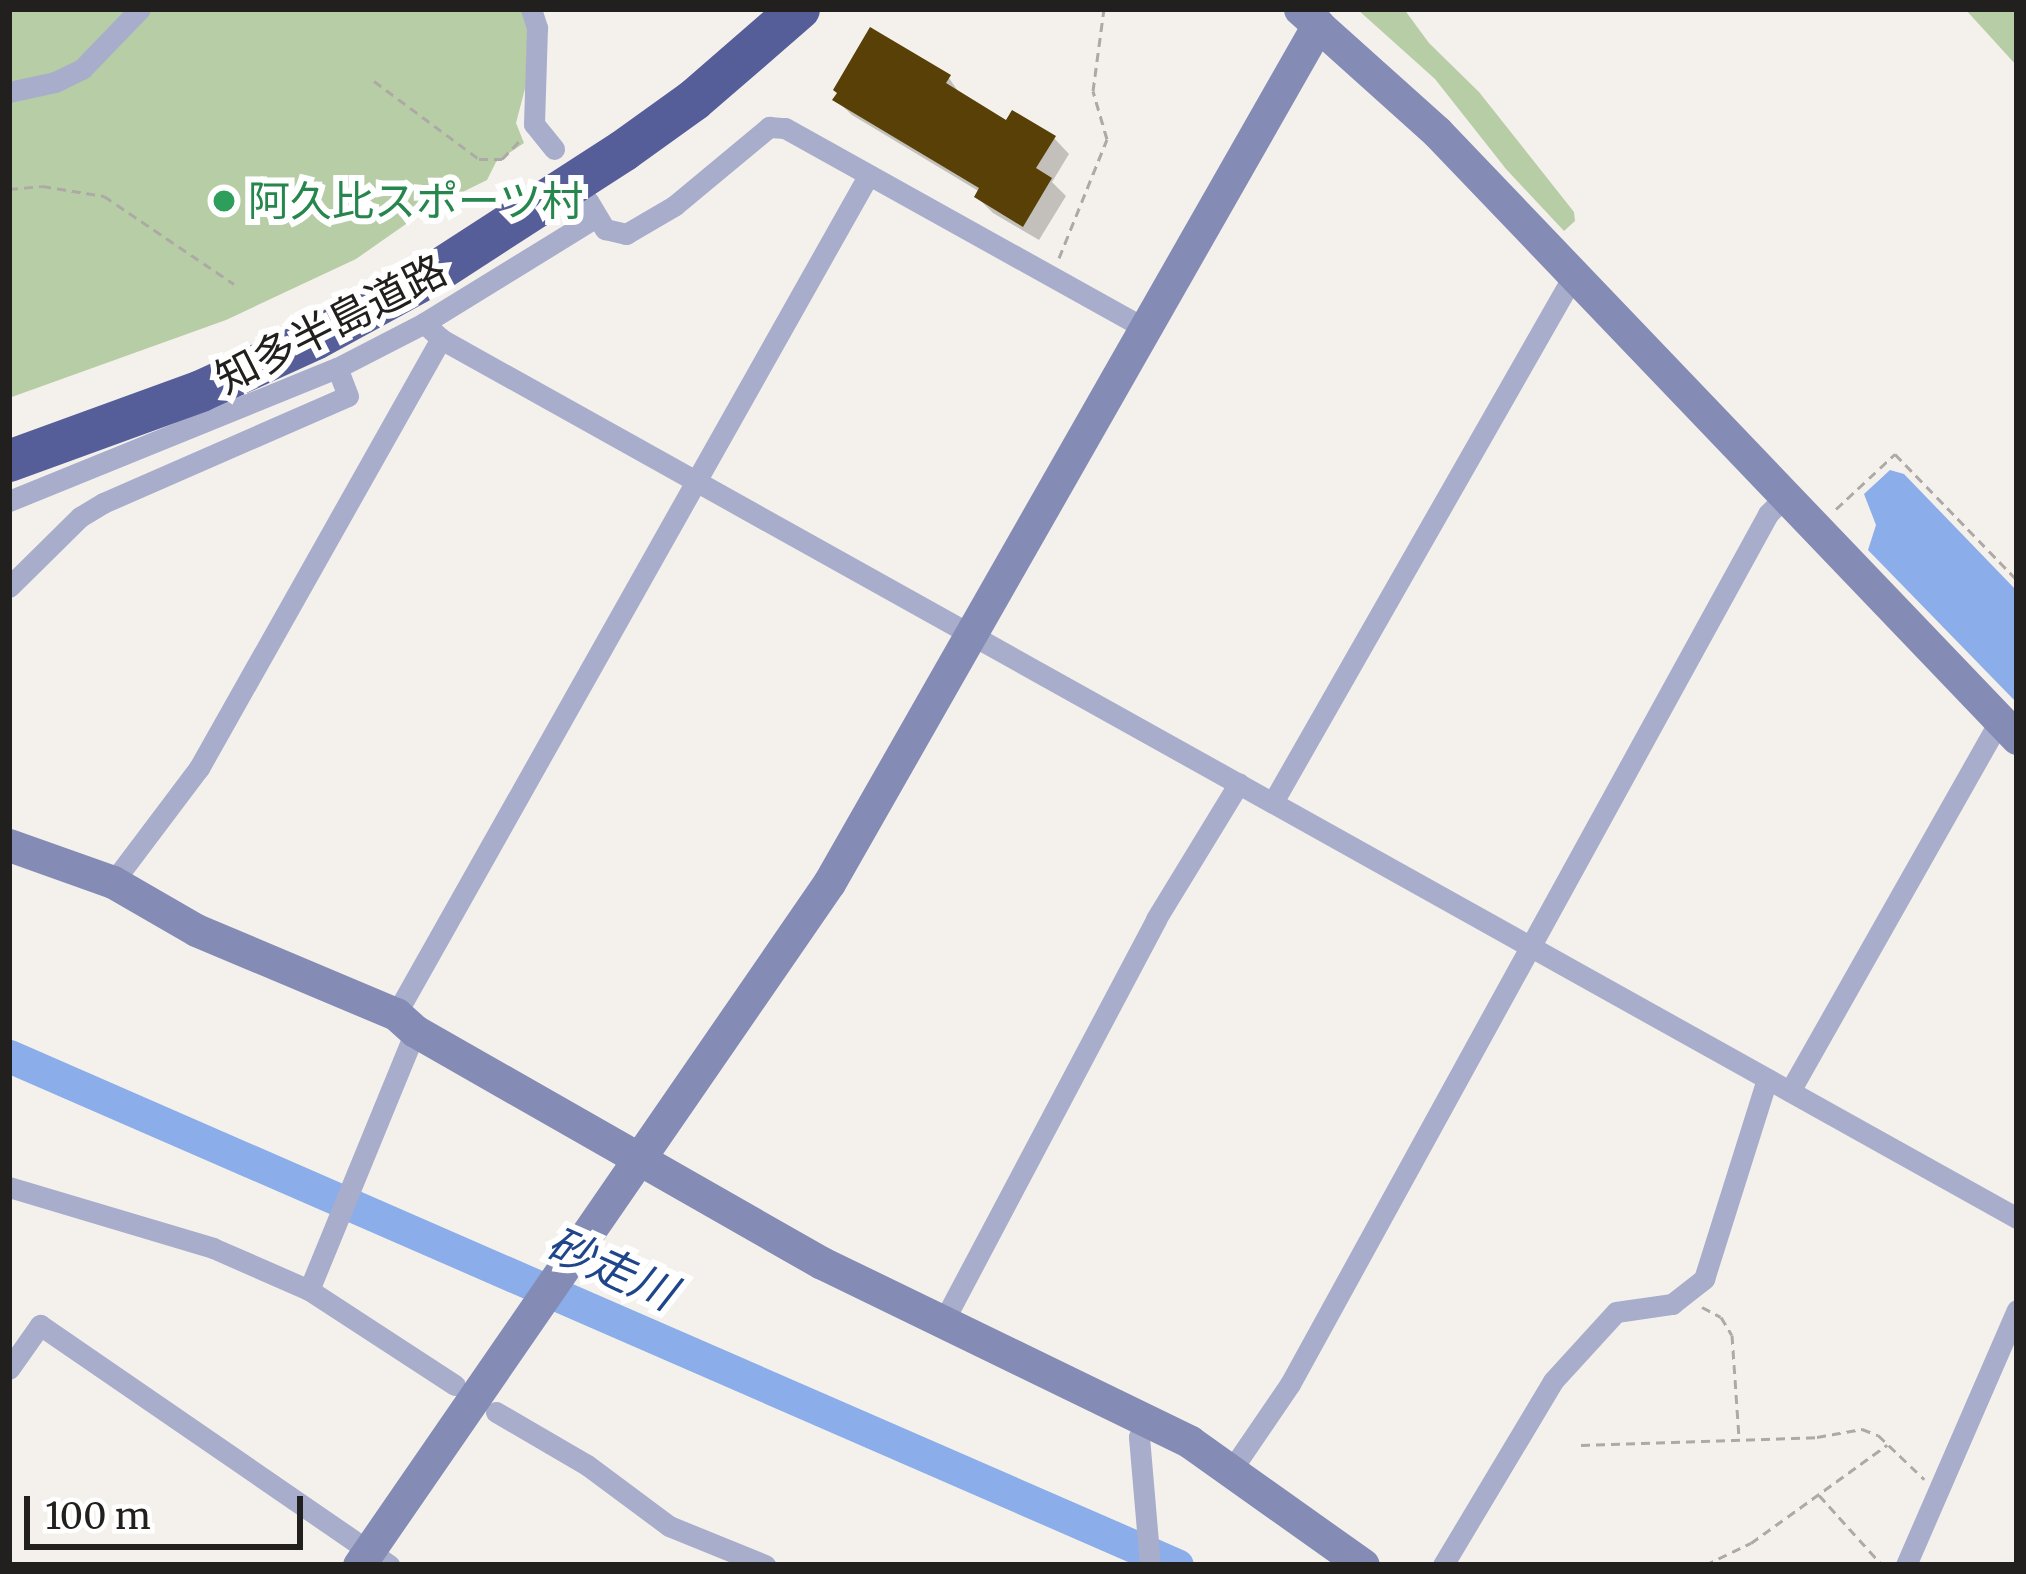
<!DOCTYPE html>
<html>
<head>
<meta charset="utf-8">
<style>
	body { margin:0 }
	#map { position:relative; width:2026px; height:1574px; overflow:hidden; background:#f4f1ec; font-family:Merriweather,"Noto Sans JP",serif }
	div>[style] { position:absolute }
	[style*='--x'] { left:calc(var(--x)*1px); top:calc(var(--y)*1px); width:calc(var(--w)*1px); rotate:calc(var(--a)*1deg) }
	.green>* { inset:0; background:#b7cda6 }
	.water>* { inset:0; background:#8bade9 }
	.shadow>* { inset:0; background:#0003 }
	.river>* { height:33px; margin:-16.5px; padding:0 16.5px; transform-origin:16.5px; border-radius:16.5px; background:#8bade9 }
	.building>* { inset:0; background:#584006 }
	.path>* { height:3px; margin-top:-1.5px; transform-origin:0; background:repeating-linear-gradient(90deg,#adaaa6 0 9px,transparent 0 15px) }
	.street>* { height:21px; margin:-10.5px; padding:0 10.5px; transform-origin:10.5px; border-radius:10.5px; background:#a8adcb }
	.secondary>* { height:33px; margin:-16.5px; padding:0 16.5px; transform-origin:16.5px; border-radius:16.5px; background:#848cb6 }
	.highway>* { height:42px; margin:-21px; padding:0 21px; transform-origin:21px; border-radius:21px; background:#565e99 }
	.dots>* { width:33px; height:33px; translate:-50% -50%; box-sizing:border-box; border:6px solid #fff; border-radius:50% }
	span { translate:-50% -50%; white-space:nowrap; text-align:center; line-height:1.15; -webkit-text-stroke:12px #fff; paint-order:stroke }
	.leisure-label { font-size:42px; color:#27864d }
	.left { translate:0 -50%; text-align:left }
	.street-label { font-size:42px; color:#21201e }
	.water-label { font-size:45px; color:#1f458b; font-style:italic }
	.frame { position:absolute; inset:0; border:12px solid #21201e; pointer-events:none }
	.scale { position:absolute; left:24px; top:1496px; width:279px; height:54px; box-sizing:border-box; border:6px solid #21201e; border-top:0; padding-left:15px; font-size:36px; line-height:42px; white-space:nowrap; color:#21201e; -webkit-text-stroke:9px #fff; paint-order:stroke }
</style>
</head>
<body>
<div id="map">
	<div class="green">
		<div style="clip-path:polygon(9px 9px,535px 9px,536px 47px,516px 123px,524px 143px,496px 162px,487px 180px,426px 210px,356px 259px,226px 320px,9px 398px)"></div>
		<div style="clip-path:polygon(1357px 9px,1404px 9px,1429px 43px,1479px 92px,1574px 212px,1575px 221px,1564px 231px,1506px 169px,1435px 79px)"></div>
		<div style="clip-path:polygon(1965px 9px,2017px 9px,2017px 66px)"></div>
	</div>
	<div class="water">
		<div style="clip-path:polygon(1890px 470px,1904px 474px,2017px 591px,2017px 703px,1868px 550px,1876px 525px,1864px 494px)"></div>
	</div>
	<div class="shadow">
		<div style="clip-path:polygon(949px 78px,962px 97px,1007px 124px,1054px 138px,1069px 154px,1052px 182px,1066px 196px,1039px 240px,993px 213px,977px 197px,980px 192px,852px 115px,836px 100px)"></div>
	</div>
	<div class="river">
		<div style="--x:9;--y:1056;--w:1274;--a:23.55"></div>
	</div>
	<div class="building">
		<div style="clip-path:polygon(870px 27px,951px 75px,946px 83px,1006px 120px,1012px 110px,1056px 136px,1036px 168px,1052px 178px,1023px 227px,974px 197px,979px 188px,832px 100px,837px 93px,833px 90px)"></div>
	</div>
	<div class="path">
		<div style="--x:374;--y:81;--w:131;--a:36.6"></div>
		<div style="--x:479;--y:159;--w:23;--a:0"></div>
		<div style="--x:502;--y:159;--w:29;--a:-46"></div>
		<div style="--x:9;--y:189;--w:33;--a:-5"></div>
		<div style="--x:42;--y:186;--w:63;--a:9.2"></div>
		<div style="--x:104;--y:196;--w:157;--a:34.1"></div>
		<div style="--x:1059;--y:258;--w:128;--a:-68"></div>
		<div style="--x:1107;--y:139;--w:50;--a:-106.3"></div>
		<div style="--x:1093;--y:91;--w:83;--a:-82.4"></div>
		<div style="--x:1836;--y:509;--w:81;--a:-43"></div>
		<div style="--x:1895;--y:454;--w:175;--a:45.9"></div>
		<div style="--x:1702;--y:1307;--w:21;--a:28"></div>
		<div style="--x:1721;--y:1317;--w:21;--a:59"></div>
		<div style="--x:1732;--y:1335;--w:102;--a:86.1"></div>
		<div style="--x:1581;--y:1445;--w:236;--a:-1.9"></div>
		<div style="--x:1817;--y:1437;--w:46;--a:-10.1"></div>
		<div style="--x:1862;--y:1429;--w:17;--a:21"></div>
		<div style="--x:1878;--y:1435;--w:64;--a:43.7"></div>
		<div style="--x:1819;--y:1495;--w:94;--a:48"></div>
		<div style="--x:1705;--y:1565;--w:51;--a:-25.6"></div>
		<div style="--x:1751;--y:1543;--w:168;--a:-35.8"></div>
	</div>
	<div class="street">
		<div style="--x:531;--y:9;--w:20;--a:72"></div>
		<div style="--x:537;--y:28;--w:96;--a:91.8"></div>
		<div style="--x:534;--y:124;--w:32;--a:51"></div>
		<div style="--x:9;--y:92;--w:47;--a:-12.3"></div>
		<div style="--x:55;--y:82;--w:30;--a:-26"></div>
		<div style="--x:82;--y:69;--w:83;--a:-46"></div>
		<div style="--x:588;--y:201;--w:33;--a:59"></div>
		<div style="--x:605;--y:229;--w:22;--a:13"></div>
		<div style="--x:626;--y:234;--w:56;--a:-30.3"></div>
		<div style="--x:674;--y:206;--w:124;--a:-39.7"></div>
		<div style="--x:769;--y:127;--w:16;--a:4"></div>
		<div style="--x:785;--y:128;--w:411;--a:29.1"></div>
		<div style="--x:424;--y:323;--w:23;--a:43"></div>
		<div style="--x:441;--y:339;--w:1805;--a:29.15"></div>
		<div style="--x:9;--y:501;--w:354;--a:-22.1"></div>
		<div style="--x:337;--y:368;--w:98;--a:-27.3"></div>
		<div style="--x:424;--y:323;--w:201;--a:-31.6"></div>
		<div style="--x:9;--y:587;--w:100;--a:-44.6"></div>
		<div style="--x:80;--y:517;--w:27;--a:-31"></div>
		<div style="--x:103;--y:503;--w:267;--a:-23.6"></div>
		<div style="--x:348;--y:396;--w:30;--a:-111"></div>
		<div style="--x:1273;--y:802;--w:603;--a:-60.29"></div>
		<div style="--x:113;--y:882;--w:143;--a:-53"></div>
		<div style="--x:199;--y:768;--w:493;--a:-60.6"></div>
		<div style="--x:396;--y:1014;--w:962;--a:-60.61"></div>
		<div style="--x:1790;--y:1091;--w:426;--a:-60.5"></div>
		<div style="--x:9;--y:1187;--w:213;--a:16.6"></div>
		<div style="--x:213;--y:1248;--w:105;--a:23.6"></div>
		<div style="--x:309;--y:1290;--w:174;--a:33.1"></div>
		<div style="--x:309;--y:1290;--w:280;--a:-67.7"></div>
		<div style="--x:942;--y:1324;--w:458;--a:-62.1"></div>
		<div style="--x:1156;--y:919;--w:159;--a:-58.6"></div>
		<div style="--x:9;--y:1369;--w:54;--a:-54.8"></div>
		<div style="--x:40;--y:1325;--w:424;--a:34.5"></div>
		<div style="--x:496;--y:1412;--w:105;--a:30.2"></div>
		<div style="--x:587;--y:1465;--w:102;--a:36.6"></div>
		<div style="--x:669;--y:1526;--w:104;--a:22.1"></div>
		<div style="--x:1148;--y:1419;--w:20;--a:117"></div>
		<div style="--x:1139;--y:1437;--w:128;--a:85.1"></div>
		<div style="--x:1232;--y:1469;--w:103;--a:-55.7"></div>
		<div style="--x:1290;--y:1384;--w:993;--a:-61.21"></div>
		<div style="--x:1768;--y:514;--w:23;--a:-45"></div>
		<div style="--x:1443;--y:1565;--w:214;--a:-59.1"></div>
		<div style="--x:1553;--y:1381;--w:93;--a:-47.6"></div>
		<div style="--x:1616;--y:1312;--w:57;--a:-8.1"></div>
		<div style="--x:1672;--y:1304;--w:41;--a:-38"></div>
		<div style="--x:1704;--y:1279;--w:210;--a:-72.5"></div>
		<div style="--x:1906;--y:1565;--w:278;--a:-66.5"></div>
	</div>
	<div class="secondary">
		<div style="--x:1300;--y:9;--w:184;--a:41.9"></div>
		<div style="--x:1437;--y:132;--w:839;--a:46.26"></div>
		<div style="--x:9;--y:845;--w:110;--a:19.6"></div>
		<div style="--x:113;--y:882;--w:96;--a:30"></div>
		<div style="--x:196;--y:930;--w:217;--a:22.8"></div>
		<div style="--x:396;--y:1014;--w:25;--a:42"></div>
		<div style="--x:415;--y:1031;--w:468;--a:29.7"></div>
		<div style="--x:822;--y:1263;--w:409;--a:25.9"></div>
		<div style="--x:1190;--y:1442;--w:212;--a:35.4"></div>
		<div style="--x:359;--y:1565;--w:828;--a:-55.43"></div>
		<div style="--x:829;--y:883;--w:988;--a:-60.32"></div>
	</div>
	<div class="highway">
		<div style="--x:9;--y:461;--w:204;--a:-20"></div>
		<div style="--x:201;--y:391;--w:125;--a:-24.5"></div>
		<div style="--x:315;--y:339;--w:125;--a:-28.6"></div>
		<div style="--x:425;--y:279;--w:236;--a:-32.9"></div>
		<div style="--x:623;--y:151;--w:87;--a:-35.7"></div>
		<div style="--x:694;--y:100;--w:139;--a:-40.9"></div>
	</div>
	<div class="dots">
		<div style="left:224px;top:201px;background:#2e9e5b"></div>
	</div>
	<div class="leisure-label">
		<span class="left" style="left:248px;top:201px">阿久比スポーツ村</span>
	</div>
	<div class="street-label">
		<span style="left:331px;top:324px;rotate:-27deg">知多半島道路</span>
	</div>
	<div class="water-label">
		<span style="left:611px;top:1269px;rotate:24deg">砂走川</span>
	</div>
	<div class="frame"></div>
	<div class="scale">100 m</div>
</div>
</body>
</html>
